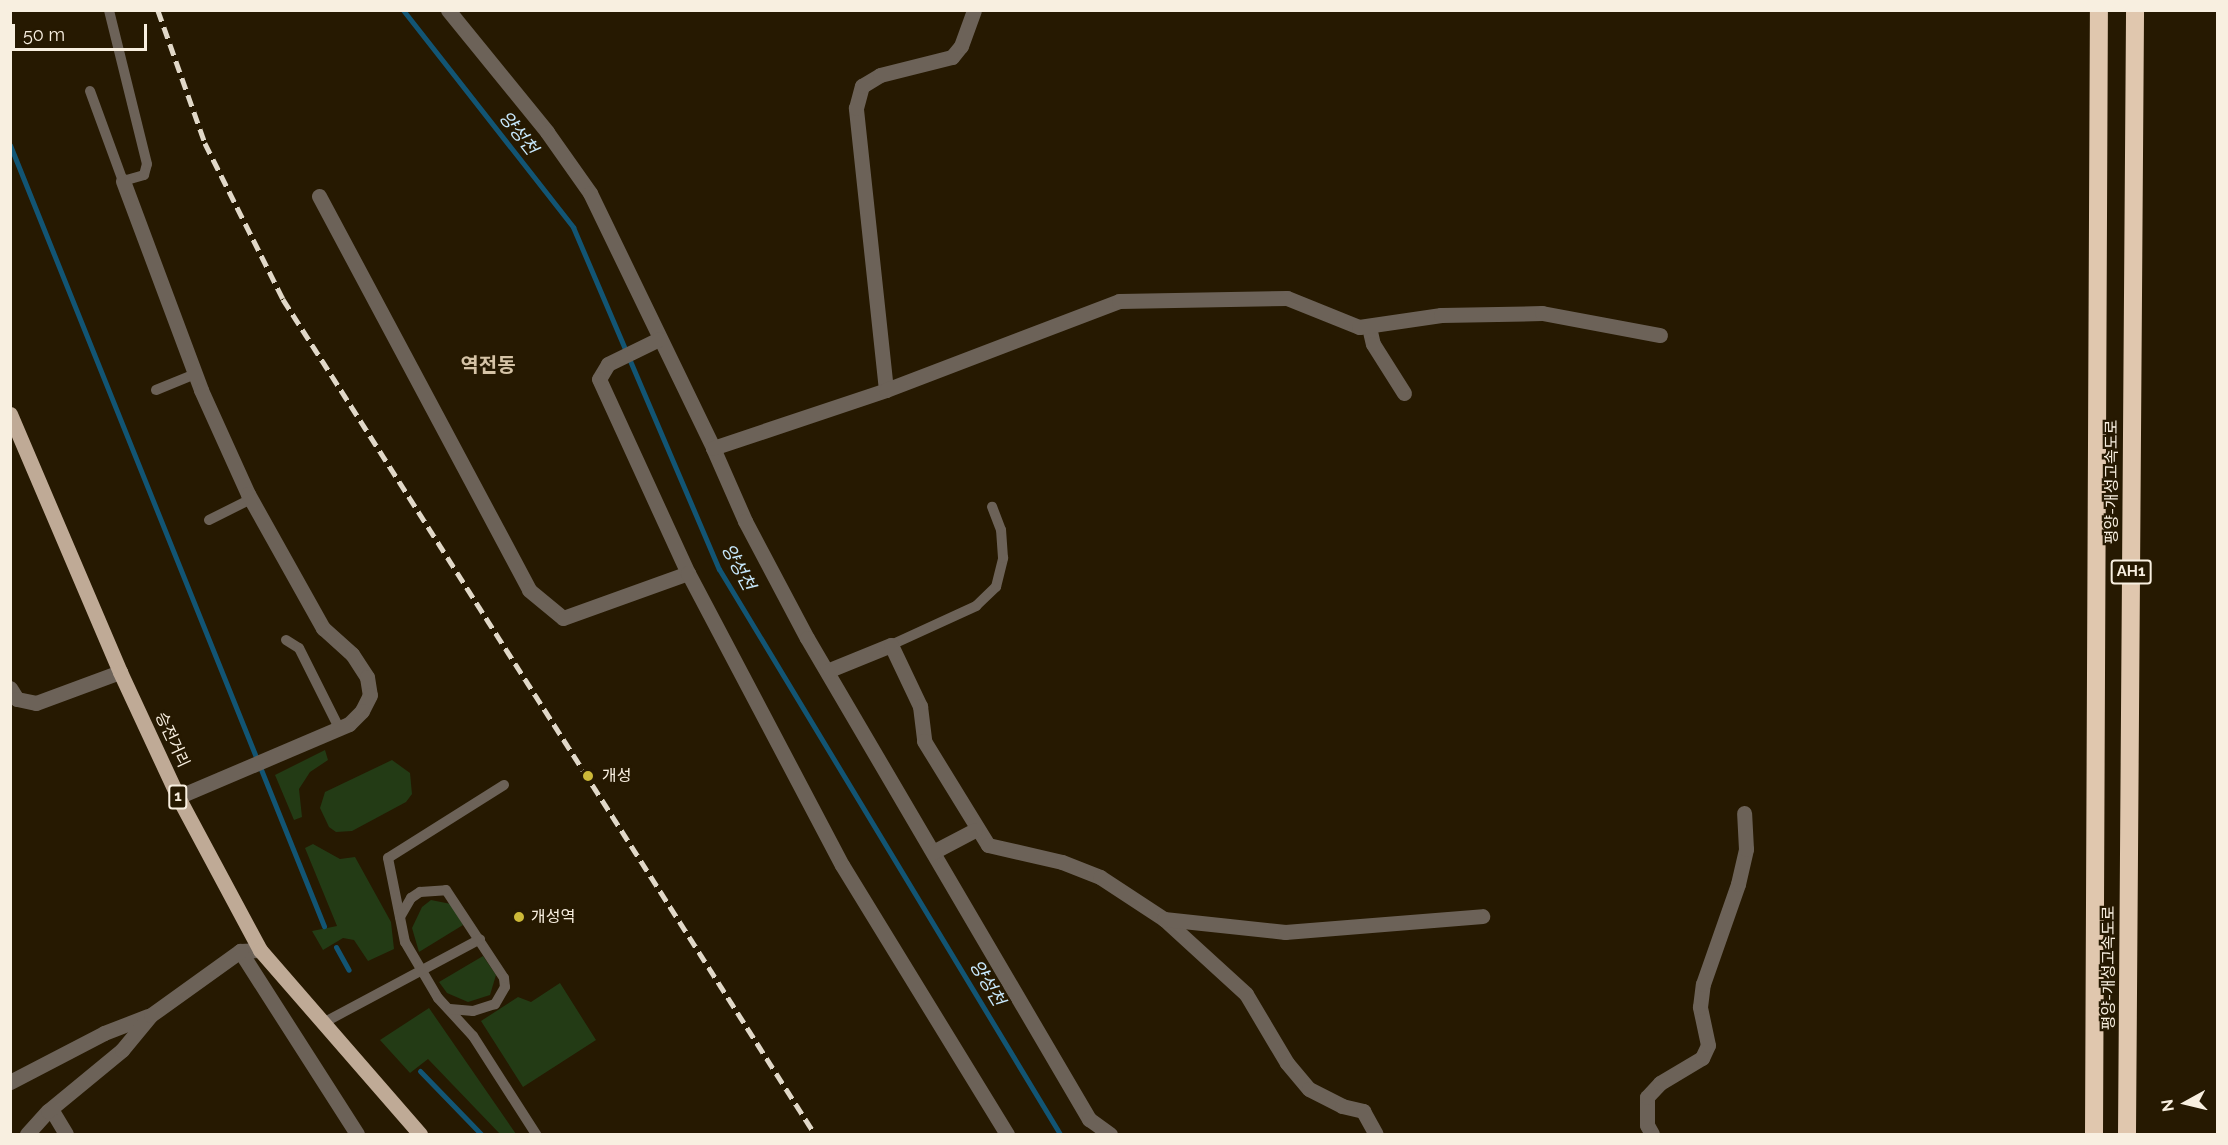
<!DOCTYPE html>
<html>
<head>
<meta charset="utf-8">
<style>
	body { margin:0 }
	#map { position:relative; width:2228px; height:1145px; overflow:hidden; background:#261901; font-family:Raleway,"Noto Sans KR",sans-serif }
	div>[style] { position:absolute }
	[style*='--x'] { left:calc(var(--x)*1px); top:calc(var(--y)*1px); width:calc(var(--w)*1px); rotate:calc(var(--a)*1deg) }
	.green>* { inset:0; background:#233b15 }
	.stream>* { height:5px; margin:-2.5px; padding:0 2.5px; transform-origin:2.5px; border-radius:2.5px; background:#125574 }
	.service>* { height:10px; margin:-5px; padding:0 5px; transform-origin:5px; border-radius:5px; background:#6c6258 }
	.minor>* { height:15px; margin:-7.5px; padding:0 7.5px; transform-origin:7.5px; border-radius:7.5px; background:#6c6258 }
	.primary>* { height:15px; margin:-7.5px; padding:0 7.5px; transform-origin:7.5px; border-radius:7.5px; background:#bfaa96 }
	.motorway>* { height:18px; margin:-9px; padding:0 9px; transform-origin:9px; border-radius:9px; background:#e0c7ae }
	.rail>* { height:4.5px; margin-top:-2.25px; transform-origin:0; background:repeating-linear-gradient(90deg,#e1d8c8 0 12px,transparent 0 18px) }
	.dots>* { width:16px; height:16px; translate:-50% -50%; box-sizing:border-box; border:3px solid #261901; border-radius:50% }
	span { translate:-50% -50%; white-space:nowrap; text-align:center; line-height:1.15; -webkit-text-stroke:4.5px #261901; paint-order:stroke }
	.shield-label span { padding:2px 4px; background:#261901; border:2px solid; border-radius:4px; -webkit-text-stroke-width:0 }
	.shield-label { font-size:15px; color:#f8efe0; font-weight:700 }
	.street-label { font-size:16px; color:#f8efe0 }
	.poi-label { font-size:16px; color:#f8efe0 }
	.left { translate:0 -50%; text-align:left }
	.water-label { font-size:18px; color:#c7e8fc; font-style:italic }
	.quarter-label { font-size:20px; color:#d5c3a6; font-weight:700 }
	.frame { position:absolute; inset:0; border:12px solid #f8efe0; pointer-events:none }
	.north { position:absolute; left:2156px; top:1073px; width:60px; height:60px; -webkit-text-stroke:4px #261901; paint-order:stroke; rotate:262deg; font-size:16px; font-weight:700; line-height:24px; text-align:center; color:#f8efe0 }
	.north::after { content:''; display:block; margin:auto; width:21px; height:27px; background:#f8efe0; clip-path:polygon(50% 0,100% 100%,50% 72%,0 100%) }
	.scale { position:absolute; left:12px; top:24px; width:135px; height:27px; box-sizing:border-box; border:3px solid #f8efe0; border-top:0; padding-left:8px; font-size:18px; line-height:21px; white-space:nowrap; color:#f8efe0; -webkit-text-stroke:4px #261901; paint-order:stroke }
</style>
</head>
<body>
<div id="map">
	<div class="green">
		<div style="clip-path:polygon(325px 750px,328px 760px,310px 772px,299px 789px,302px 817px,294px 820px,275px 775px)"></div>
		<div style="clip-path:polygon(392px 760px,410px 773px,412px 794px,406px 802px,352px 831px,336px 832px,329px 827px,320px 808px,325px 792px)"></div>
		<div style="clip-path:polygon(313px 844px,340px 859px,355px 857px,391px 922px,394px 949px,368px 961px,354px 940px,343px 938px,323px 950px,312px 931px,337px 926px,305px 848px)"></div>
		<div style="clip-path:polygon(431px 900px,451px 904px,463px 925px,419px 952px,412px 928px,422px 907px)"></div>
		<div style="clip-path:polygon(483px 956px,496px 975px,490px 995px,468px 1002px,447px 993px,439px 982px)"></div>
		<div style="clip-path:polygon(560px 983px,596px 1040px,523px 1087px,481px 1021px,518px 997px,531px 1002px)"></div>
		<div style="clip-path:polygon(429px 1008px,516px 1134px,500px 1134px,428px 1059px,410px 1073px,380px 1040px)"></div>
	</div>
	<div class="stream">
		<div style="--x:403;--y:10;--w:276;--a:51.9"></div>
		<div style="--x:573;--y:227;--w:372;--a:66.9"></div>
		<div style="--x:719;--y:569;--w:660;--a:58.89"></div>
		<div style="--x:10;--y:145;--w:842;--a:68.1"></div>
		<div style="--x:336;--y:947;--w:26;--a:61"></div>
		<div style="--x:420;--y:1071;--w:88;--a:45.9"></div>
	</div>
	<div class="service">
		<div style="--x:90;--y:91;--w:96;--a:69.9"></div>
		<div style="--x:123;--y:181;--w:22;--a:-16"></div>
		<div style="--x:144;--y:175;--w:11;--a:-75"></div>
		<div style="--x:147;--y:164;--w:159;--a:-103.9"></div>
		<div style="--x:156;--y:390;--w:42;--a:-22.3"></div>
		<div style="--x:209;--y:520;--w:47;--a:-26.6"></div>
		<div style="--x:286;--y:640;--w:15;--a:32"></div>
		<div style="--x:299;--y:648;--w:89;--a:63.4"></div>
		<div style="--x:891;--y:645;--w:94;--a:-24.6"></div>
		<div style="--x:976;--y:606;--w:28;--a:-44"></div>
		<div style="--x:996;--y:587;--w:30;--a:-76"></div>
		<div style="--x:1003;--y:558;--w:28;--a:-94"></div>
		<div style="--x:1001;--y:530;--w:25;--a:-111"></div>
		<div style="--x:504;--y:785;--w:137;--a:147.8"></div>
		<div style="--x:388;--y:858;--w:86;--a:78.6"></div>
		<div style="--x:405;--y:942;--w:65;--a:59.5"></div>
		<div style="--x:438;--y:998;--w:52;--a:47.4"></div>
		<div style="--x:473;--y:1036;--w:117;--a:57.3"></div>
		<div style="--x:400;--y:917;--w:22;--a:-60"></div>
		<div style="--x:411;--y:898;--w:11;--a:-34"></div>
		<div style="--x:420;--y:892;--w:26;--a:-4"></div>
		<div style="--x:446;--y:890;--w:105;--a:56.6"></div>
		<div style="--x:504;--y:978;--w:9;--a:84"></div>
		<div style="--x:505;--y:987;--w:20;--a:120"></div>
		<div style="--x:495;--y:1004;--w:23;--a:162"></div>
		<div style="--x:473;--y:1011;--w:23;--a:-175"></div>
		<div style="--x:323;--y:1023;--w:178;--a:-28.1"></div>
	</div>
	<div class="minor">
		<div style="--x:448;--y:10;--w:157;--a:50.9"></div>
		<div style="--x:547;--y:132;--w:75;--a:54.8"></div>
		<div style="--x:590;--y:193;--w:283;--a:64.2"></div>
		<div style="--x:713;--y:448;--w:80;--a:66.3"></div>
		<div style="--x:745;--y:521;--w:132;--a:62.1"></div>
		<div style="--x:807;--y:638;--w:558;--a:59.62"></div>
		<div style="--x:1089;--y:1119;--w:26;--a:36"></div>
		<div style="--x:123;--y:181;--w:223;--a:69.5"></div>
		<div style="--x:201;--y:390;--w:114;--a:65.7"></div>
		<div style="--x:248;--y:494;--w:154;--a:60.8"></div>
		<div style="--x:323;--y:628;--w:39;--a:42"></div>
		<div style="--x:352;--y:654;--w:27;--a:57"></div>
		<div style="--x:367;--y:677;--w:18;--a:81"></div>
		<div style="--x:370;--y:695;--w:18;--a:117"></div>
		<div style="--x:362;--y:711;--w:18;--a:135"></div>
		<div style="--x:349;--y:724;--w:186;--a:156.9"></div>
		<div style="--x:319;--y:196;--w:446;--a:61.9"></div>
		<div style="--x:529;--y:590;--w:44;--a:39.5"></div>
		<div style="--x:563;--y:618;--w:133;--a:-19.8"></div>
		<div style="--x:1369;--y:327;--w:17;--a:77"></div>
		<div style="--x:1373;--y:344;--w:58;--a:57.7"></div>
		<div style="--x:659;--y:339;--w:57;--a:153.9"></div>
		<div style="--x:608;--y:364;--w:17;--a:121"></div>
		<div style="--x:599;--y:379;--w:213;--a:65.4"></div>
		<div style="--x:688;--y:573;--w:330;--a:62.2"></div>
		<div style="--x:842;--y:865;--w:316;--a:58.5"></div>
		<div style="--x:886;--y:390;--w:284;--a:-96.1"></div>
		<div style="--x:856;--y:108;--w:23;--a:-75"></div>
		<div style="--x:862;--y:86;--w:21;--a:-31"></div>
		<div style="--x:880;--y:75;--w:74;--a:-14"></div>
		<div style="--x:952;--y:57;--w:14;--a:-51"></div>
		<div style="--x:961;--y:46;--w:38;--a:-70"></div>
		<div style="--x:713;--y:448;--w:182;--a:-18.5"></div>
		<div style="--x:886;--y:390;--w:249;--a:-20.9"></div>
		<div style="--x:1119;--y:301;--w:168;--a:-1"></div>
		<div style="--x:1287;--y:298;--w:78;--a:21.9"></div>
		<div style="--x:1359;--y:327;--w:83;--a:-8.3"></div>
		<div style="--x:1441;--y:315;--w:101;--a:-1.1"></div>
		<div style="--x:1542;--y:313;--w:120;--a:10.6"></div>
		<div style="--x:827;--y:671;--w:69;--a:-22.1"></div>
		<div style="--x:891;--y:645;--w:68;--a:64.6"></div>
		<div style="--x:920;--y:706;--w:35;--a:83"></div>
		<div style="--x:924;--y:741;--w:122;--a:58.4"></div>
		<div style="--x:988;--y:845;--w:76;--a:12.9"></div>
		<div style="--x:1062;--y:862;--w:41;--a:21.5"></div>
		<div style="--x:1100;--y:877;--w:77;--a:33.3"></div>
		<div style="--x:1164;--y:919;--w:111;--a:42.4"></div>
		<div style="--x:1246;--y:994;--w:80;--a:59.3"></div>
		<div style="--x:1287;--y:1063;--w:34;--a:50"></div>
		<div style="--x:1309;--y:1089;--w:37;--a:27"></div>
		<div style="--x:1342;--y:1106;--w:22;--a:13"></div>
		<div style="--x:1363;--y:1111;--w:26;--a:61"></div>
		<div style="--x:10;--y:688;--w:13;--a:58"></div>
		<div style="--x:17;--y:699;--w:19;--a:12"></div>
		<div style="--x:36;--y:703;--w:90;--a:-20.3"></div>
		<div style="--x:933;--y:852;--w:47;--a:-27.6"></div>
		<div style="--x:1164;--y:919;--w:122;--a:6.1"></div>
		<div style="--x:1285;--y:932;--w:198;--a:-4.6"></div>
		<div style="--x:260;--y:950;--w:20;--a:177"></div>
		<div style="--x:240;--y:951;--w:217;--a:57.4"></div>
		<div style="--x:10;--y:1082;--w:106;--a:-27.5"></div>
		<div style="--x:104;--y:1033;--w:47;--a:-21.1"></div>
		<div style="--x:51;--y:1109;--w:29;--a:59"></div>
		<div style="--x:27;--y:1134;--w:31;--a:-48"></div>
		<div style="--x:48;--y:1111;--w:96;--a:-39.5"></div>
		<div style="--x:122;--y:1050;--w:45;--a:-50.4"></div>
		<div style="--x:151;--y:1015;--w:110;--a:-35.7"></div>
		<div style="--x:1652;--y:1134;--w:10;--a:-119"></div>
		<div style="--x:1647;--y:1125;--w:28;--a:-90"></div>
		<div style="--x:1647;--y:1097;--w:19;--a:-47"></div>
		<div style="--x:1660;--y:1083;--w:49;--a:-30.8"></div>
		<div style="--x:1702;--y:1058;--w:14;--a:-65"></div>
		<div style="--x:1708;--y:1045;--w:39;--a:-102"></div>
		<div style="--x:1700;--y:1007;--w:23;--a:-83"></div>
		<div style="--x:1703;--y:984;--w:106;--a:-70.7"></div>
		<div style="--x:1738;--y:884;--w:36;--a:-77"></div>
		<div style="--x:1746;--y:849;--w:36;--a:-93"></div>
	</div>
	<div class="primary">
		<div style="--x:10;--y:414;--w:280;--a:66.9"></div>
		<div style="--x:120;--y:672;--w:138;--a:65.1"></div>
		<div style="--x:178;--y:797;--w:174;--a:61.8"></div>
		<div style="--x:260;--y:950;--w:244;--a:49"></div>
	</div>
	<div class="motorway">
		<div style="--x:2094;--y:1134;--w:1124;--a:-89.75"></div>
		<div style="--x:2127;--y:1134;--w:1124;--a:-89.59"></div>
	</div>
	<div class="rail">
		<div style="--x:158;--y:10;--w:141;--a:70.5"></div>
		<div style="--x:205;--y:143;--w:174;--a:63.4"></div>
		<div style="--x:283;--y:299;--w:990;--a:57.5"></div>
	</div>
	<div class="dots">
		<div style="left:588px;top:776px;background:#cdb938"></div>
		<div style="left:519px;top:917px;background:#cdb938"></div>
	</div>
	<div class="shield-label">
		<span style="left:2131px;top:572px">AH1</span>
		<span style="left:178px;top:797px">1</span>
	</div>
	<div class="street-label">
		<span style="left:2112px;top:482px;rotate:-90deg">평양-개성고속도로</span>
		<span style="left:172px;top:740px;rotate:65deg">승전거리</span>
		<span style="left:2109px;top:968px;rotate:-90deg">평양-개성고속도로</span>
	</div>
	<div class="poi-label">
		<span class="left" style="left:602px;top:776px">개성</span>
		<span class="left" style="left:531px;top:917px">개성역</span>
	</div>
	<div class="water-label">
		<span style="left:518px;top:133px;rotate:52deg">양성천</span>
		<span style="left:738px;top:567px;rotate:62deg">양성천</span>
		<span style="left:987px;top:983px;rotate:59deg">양성천</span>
	</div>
	<div class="quarter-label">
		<span style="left:488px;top:365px">역전동</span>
	</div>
	<div class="frame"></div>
	<div class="north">N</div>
	<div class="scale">50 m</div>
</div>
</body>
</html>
